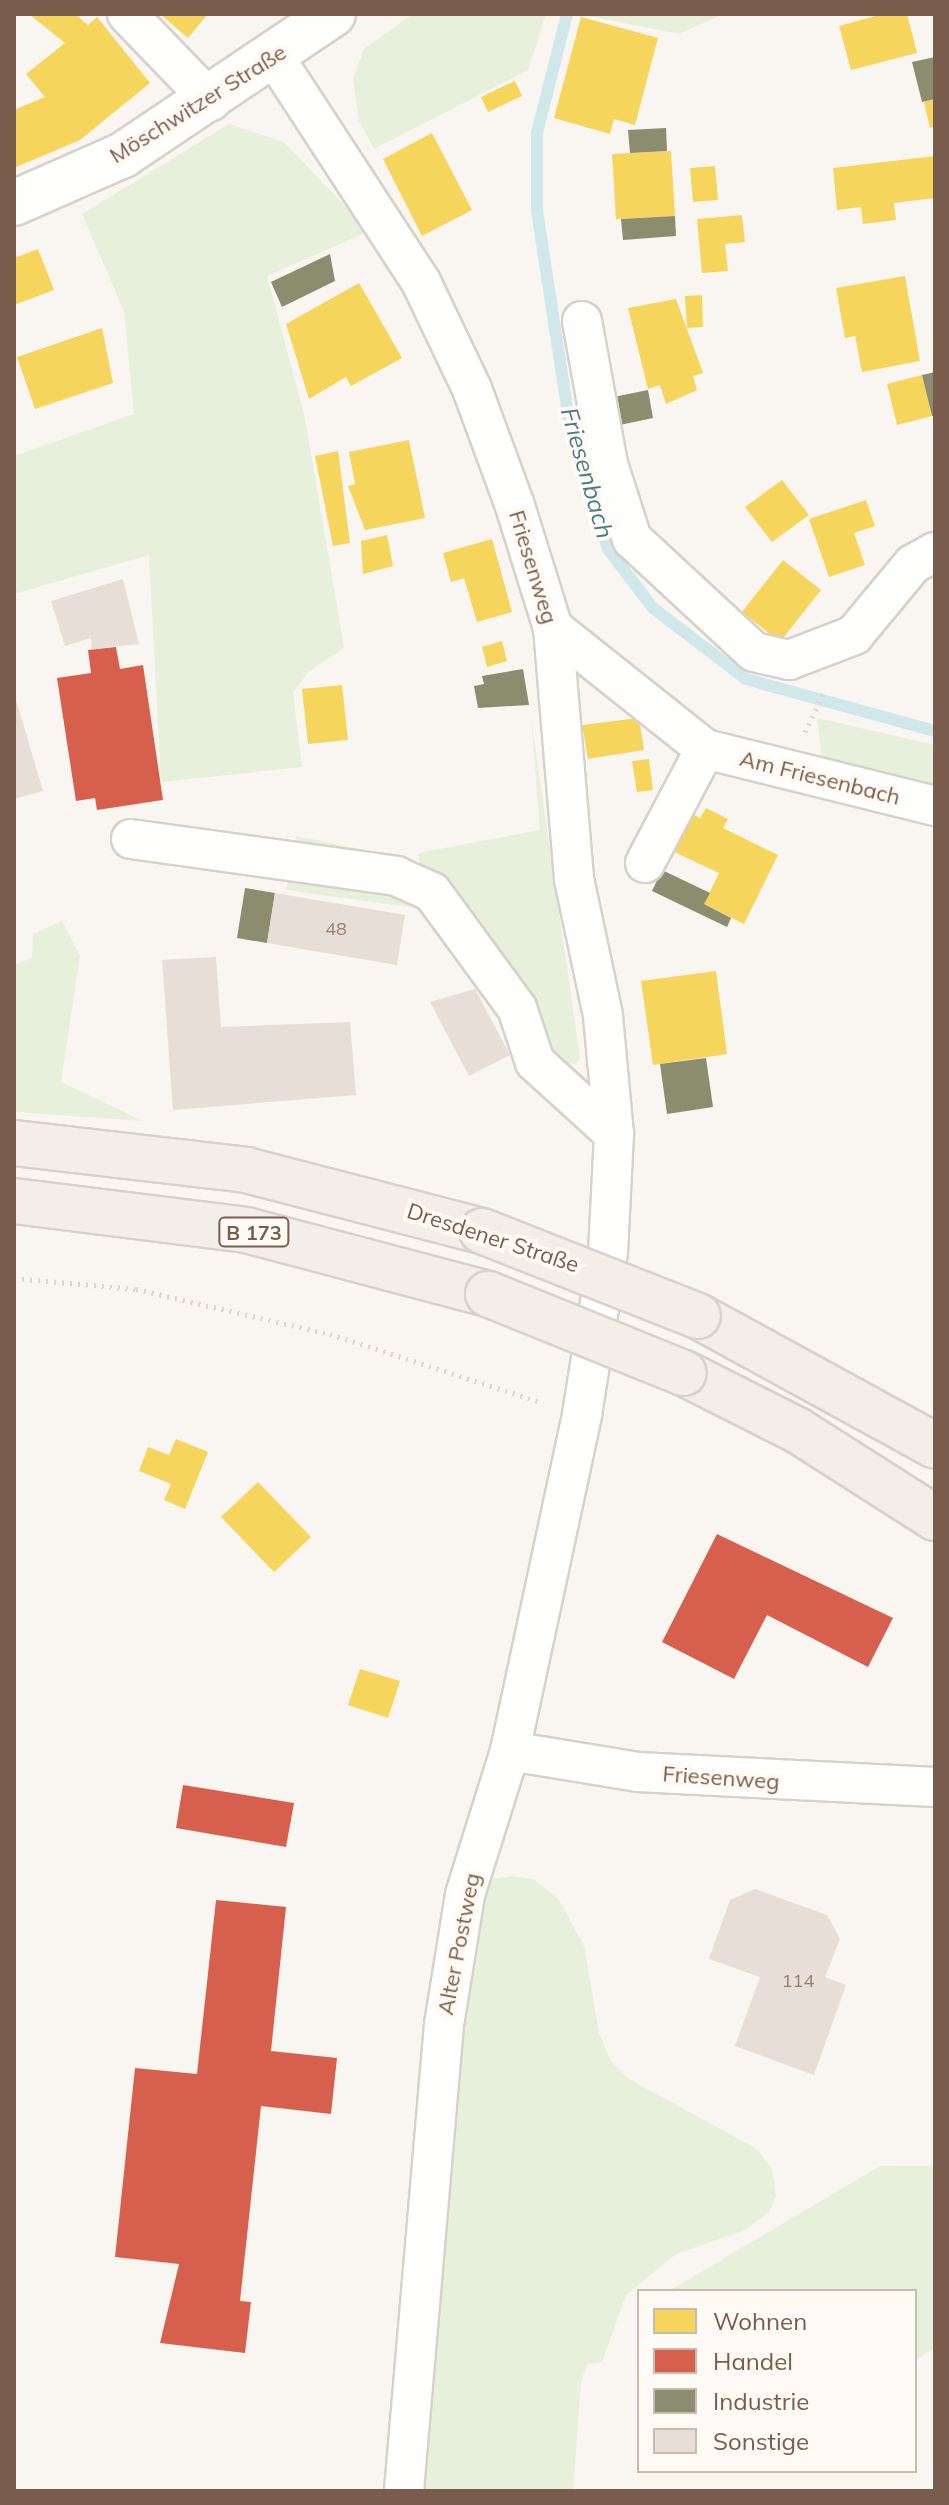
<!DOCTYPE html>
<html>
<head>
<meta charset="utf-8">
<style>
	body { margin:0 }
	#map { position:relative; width:949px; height:2505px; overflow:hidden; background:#f9f5f0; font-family:Mulish,sans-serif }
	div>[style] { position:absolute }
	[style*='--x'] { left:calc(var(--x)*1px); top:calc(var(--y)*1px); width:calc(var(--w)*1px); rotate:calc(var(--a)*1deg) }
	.green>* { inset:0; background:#e7f0db }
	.homes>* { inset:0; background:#f6d55c }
	.shops>* { inset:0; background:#d6604d }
	.industry>* { inset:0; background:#8c8c6e }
	.stream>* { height:12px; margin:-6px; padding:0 6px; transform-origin:6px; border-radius:6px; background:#d0e8ea }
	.building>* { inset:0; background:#e6ded7 }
	.path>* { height:5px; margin-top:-2.5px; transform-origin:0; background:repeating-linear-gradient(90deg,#dcd5d0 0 2px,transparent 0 8px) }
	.roads { filter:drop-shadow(2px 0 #d7d1cb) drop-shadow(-2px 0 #d7d1cb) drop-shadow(0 2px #d7d1cb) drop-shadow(0 -2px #d7d1cb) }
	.street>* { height:38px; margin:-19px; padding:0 19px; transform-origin:19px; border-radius:19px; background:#fefefd }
	.secondary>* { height:44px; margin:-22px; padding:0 22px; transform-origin:22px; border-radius:22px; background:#fefefd }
	.primary>* { height:44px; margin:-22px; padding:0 22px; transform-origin:22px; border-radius:22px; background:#f3eee8 }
	.bridges { filter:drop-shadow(2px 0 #dad1cc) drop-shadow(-2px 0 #dad1cc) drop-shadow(0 2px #dad1cc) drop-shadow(0 -2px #dad1cc) }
	.primary-bridge>* { height:44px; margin:-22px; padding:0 22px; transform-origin:22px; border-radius:22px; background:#f3eee8 }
	span { translate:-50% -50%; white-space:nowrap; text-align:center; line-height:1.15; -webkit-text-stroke:8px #fffaf3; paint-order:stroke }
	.number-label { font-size:18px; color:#977e72 }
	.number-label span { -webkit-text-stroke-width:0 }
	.shield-label span { padding:2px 6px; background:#fffaf3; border:2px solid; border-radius:6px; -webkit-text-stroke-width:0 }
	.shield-label { font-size:20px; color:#7a5c4d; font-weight:700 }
	.street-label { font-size:22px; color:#7a5c4d }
	.water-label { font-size:24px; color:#437c86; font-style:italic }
	.frame { position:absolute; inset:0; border:16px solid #7a5c4d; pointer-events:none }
	.legend { position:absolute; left:637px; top:2289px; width:280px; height:184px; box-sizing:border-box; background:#fffaf3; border:2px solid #cabbb1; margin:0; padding:10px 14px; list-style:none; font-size:24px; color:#7a5c4d }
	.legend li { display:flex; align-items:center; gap:16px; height:40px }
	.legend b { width:40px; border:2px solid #cabbb1 }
</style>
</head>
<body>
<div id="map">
	<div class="green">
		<div style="clip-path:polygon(413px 14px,546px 14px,528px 70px,374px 149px,359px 121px,353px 79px,364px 49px)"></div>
		<div style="clip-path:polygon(579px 14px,724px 14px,679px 34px)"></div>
		<div style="clip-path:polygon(229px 124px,284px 142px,369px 231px,267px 276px,305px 418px,344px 648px,308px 672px,293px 693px,302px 767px,161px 782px,149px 555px,14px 594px,14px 456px,134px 414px,124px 311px,82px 214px)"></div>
		<div style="clip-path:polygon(531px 718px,580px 1058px,575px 1065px,548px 1056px,506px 962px,472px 909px,421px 875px,418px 853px,540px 830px)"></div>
		<div style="clip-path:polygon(817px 718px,935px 745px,935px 793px,823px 764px)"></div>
		<div style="clip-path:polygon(296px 836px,390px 855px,395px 871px,294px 849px)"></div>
		<div style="clip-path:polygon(290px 870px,391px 890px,432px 910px,286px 890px)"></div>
		<div style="clip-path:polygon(62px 921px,80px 956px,61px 1082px,143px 1121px,14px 1112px,14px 965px,32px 958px,33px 934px)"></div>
		<div style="clip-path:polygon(511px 1876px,533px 1879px,559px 1900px,584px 1946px,599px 2033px,611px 2061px,629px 2079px,757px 2149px,772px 2169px,776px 2196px,769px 2212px,745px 2230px,676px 2254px,626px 2295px,602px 2362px,587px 2364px,581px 2382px,573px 2491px,416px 2491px,443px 2121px,479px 1894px,493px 1879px)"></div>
		<div style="clip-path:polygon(880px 2166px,935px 2166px,935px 2348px,915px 2360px,915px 2291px,669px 2291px)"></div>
	</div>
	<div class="homes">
		<div style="clip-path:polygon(29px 14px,75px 14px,88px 25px,97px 17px,150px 83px,80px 140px,14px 168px,14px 110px,45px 97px,26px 74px,65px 43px)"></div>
		<div style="clip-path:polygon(160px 14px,208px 14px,188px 38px)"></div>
		<div style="clip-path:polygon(883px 14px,907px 14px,917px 53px,851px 70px,839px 26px)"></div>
		<div style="clip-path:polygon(581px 17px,658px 38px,635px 125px,614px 119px,610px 134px,554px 118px)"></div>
		<div style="clip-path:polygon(515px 81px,522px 96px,488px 112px,481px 97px)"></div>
		<div style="clip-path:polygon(935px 99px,935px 126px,930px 128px,924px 102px)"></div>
		<div style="clip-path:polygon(432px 133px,472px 210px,422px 236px,383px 159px)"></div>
		<div style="clip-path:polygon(671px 151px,675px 216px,616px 219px,612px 154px)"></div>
		<div style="clip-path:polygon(935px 156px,935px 198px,894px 203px,896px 220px,863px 224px,861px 207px,837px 210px,833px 168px)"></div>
		<div style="clip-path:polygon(715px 166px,718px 200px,693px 202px,690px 168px)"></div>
		<div style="clip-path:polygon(742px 215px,745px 242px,725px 244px,728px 271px,702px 273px,697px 219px)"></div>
		<div style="clip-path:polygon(38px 249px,54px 290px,14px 305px,14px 258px)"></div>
		<div style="clip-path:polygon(905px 276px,920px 361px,862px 372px,855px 336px,845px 338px,836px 288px)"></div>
		<div style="clip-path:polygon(359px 283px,402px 358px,351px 386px,346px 377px,309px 399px,286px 324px)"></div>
		<div style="clip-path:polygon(702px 295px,703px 327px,687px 328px,685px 296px)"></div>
		<div style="clip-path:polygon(676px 299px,703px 373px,693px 376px,697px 390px,666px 404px,660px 385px,648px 389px,628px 308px)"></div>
		<div style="clip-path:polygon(102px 328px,113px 383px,35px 409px,17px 357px)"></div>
		<div style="clip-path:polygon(922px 375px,932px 416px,897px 425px,887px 384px)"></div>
		<div style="clip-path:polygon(409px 440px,425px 518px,365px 530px,348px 486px,355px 484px,349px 452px)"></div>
		<div style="clip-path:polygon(338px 451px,350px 543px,333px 546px,315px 456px)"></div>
		<div style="clip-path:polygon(782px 480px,809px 515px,772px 542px,745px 507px)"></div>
		<div style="clip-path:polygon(866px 500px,875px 526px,854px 533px,865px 565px,829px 577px,809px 519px)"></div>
		<div style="clip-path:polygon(387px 535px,393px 566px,363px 574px,361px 541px)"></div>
		<div style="clip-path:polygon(492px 539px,512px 612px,477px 622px,464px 578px,451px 582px,443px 553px)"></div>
		<div style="clip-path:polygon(783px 560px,821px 590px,780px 642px,742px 612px)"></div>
		<div style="clip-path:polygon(502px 641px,507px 661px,487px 667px,482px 647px)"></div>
		<div style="clip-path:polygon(342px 685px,348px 740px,308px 744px,302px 689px)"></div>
		<div style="clip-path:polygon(639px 718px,644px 750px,588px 759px,582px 725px)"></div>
		<div style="clip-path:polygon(649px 759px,653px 790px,637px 792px,632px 761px)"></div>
		<div style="clip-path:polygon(706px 808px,728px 819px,723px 828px,778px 855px,744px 924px,704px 904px,719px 873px,666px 848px,684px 810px,700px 818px)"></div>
		<div style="clip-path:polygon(716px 971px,727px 1054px,653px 1065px,641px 981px)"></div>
		<div style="clip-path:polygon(176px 1439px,208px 1452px,185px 1509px,164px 1500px,171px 1484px,139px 1471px,148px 1447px,169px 1455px)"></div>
		<div style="clip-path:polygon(258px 1482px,311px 1537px,274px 1572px,221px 1517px)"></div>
		<div style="clip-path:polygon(360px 1669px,400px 1681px,388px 1718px,348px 1705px)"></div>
	</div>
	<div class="shops">
		<div style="clip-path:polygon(116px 647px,120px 669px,143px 665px,163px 800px,97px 810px,95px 798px,76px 801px,57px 678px,91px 673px,88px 650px)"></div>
		<div style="clip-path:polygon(717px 1534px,893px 1618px,868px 1667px,767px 1615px,734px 1679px,662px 1642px)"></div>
		<div style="clip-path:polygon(183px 1785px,294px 1803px,286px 1847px,176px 1828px)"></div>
		<div style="clip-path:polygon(216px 1900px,286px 1907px,271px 2051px,337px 2058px,331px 2114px,261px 2106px,240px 2301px,251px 2302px,245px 2353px,160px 2343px,179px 2264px,115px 2257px,135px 2068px,197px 2074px)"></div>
	</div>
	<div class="industry">
		<div style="clip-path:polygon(935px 57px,935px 99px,922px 102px,912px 62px)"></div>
		<div style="clip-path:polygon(666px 128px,667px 151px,630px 153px,628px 130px)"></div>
		<div style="clip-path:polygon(675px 216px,676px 236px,623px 240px,621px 219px)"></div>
		<div style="clip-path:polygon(330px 254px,335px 281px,282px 307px,271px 282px)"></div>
		<div style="clip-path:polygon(935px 372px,935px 416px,932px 416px,922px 375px)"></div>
		<div style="clip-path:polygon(648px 390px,653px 418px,615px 426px,609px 398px)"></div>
		<div style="clip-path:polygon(523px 669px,529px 705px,478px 708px,474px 686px,484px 684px,482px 676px)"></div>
		<div style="clip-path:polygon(662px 870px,710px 893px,704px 904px,731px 918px,727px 927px,652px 891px)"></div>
		<div style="clip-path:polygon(245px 888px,275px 893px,267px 943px,237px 938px)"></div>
		<div style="clip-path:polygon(706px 1058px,713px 1107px,667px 1114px,660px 1064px)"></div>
	</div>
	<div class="stream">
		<div style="--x:567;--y:14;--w:123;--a:104.1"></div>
		<div style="--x:537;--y:133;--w:78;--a:90"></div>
		<div style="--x:537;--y:211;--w:212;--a:81.3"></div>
		<div style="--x:569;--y:421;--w:134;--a:73.1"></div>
		<div style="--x:608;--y:549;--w:74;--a:52.7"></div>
		<div style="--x:653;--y:608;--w:117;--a:37.4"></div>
		<div style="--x:746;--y:679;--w:196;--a:15.4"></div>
	</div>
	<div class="building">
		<div style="clip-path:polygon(123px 579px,139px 644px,92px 649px,91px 638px,65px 646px,51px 601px)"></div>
		<div style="clip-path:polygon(14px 693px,43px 791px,14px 799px)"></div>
		<div style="clip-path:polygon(275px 893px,405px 915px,397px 965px,267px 943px)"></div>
		<div style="clip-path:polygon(216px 957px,221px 1027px,350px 1022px,356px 1095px,173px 1110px,162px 960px)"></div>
		<div style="clip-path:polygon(475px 989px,510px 1055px,469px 1076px,430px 1002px)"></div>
		<div style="clip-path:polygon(755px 1889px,827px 1915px,840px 1939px,825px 1977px,846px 1985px,814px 2075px,735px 2046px,760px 1977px,709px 1959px,730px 1900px)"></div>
	</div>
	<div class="path">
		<div style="--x:805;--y:732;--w:46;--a:-64"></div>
		<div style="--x:14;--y:1278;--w:122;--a:5.2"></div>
		<div style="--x:136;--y:1289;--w:199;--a:13.1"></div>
		<div style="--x:330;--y:1334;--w:224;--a:17.9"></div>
	</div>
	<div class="roads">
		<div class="street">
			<div style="--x:127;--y:14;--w:121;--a:46"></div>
			<div style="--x:275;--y:58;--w:267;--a:56.9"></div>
			<div style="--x:421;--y:282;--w:119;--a:64.5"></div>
			<div style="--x:472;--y:389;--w:125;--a:69.8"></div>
			<div style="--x:515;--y:506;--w:128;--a:72.7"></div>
			<div style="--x:553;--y:628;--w:252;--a:85.2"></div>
			<div style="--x:574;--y:879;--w:140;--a:78"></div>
			<div style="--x:603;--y:1016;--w:119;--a:84.7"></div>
			<div style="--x:614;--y:1134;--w:118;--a:92.9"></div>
			<div style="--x:608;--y:1252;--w:165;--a:99.1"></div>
			<div style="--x:582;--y:1415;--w:344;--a:102.1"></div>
			<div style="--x:510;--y:1751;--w:151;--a:107.4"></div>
			<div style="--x:465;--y:1895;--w:131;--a:99.2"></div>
			<div style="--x:444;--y:2024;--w:469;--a:94.9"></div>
			<div style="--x:582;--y:321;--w:145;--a:79.7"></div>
			<div style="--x:608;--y:464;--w:79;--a:72.3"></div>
			<div style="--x:632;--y:539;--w:166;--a:42.8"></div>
			<div style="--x:754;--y:652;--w:36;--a:13"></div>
			<div style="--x:789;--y:660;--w:70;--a:-21"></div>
			<div style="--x:854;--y:635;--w:92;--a:-50.3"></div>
			<div style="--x:913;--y:564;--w:25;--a:-29"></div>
			<div style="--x:553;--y:628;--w:194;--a:38.5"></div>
			<div style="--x:705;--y:749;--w:237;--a:13.9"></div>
			<div style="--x:131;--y:839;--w:268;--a:7.9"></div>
			<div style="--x:396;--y:876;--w:39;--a:24"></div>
			<div style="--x:432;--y:892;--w:144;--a:53.8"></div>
			<div style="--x:517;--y:1008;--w:57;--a:71.6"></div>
			<div style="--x:535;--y:1062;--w:107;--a:42.3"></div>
			<div style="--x:645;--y:863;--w:129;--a:-62.2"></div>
			<div style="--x:510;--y:1751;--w:130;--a:9.3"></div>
			<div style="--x:638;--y:1772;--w:297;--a:2.9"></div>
		</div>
		<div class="secondary">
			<div style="--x:14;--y:203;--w:119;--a:-23.8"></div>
			<div style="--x:123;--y:155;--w:253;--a:-33.9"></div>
		</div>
		<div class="primary">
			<div style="--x:14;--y:1143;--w:234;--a:6.6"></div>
			<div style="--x:246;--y:1170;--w:244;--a:14.5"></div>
			<div style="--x:14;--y:1201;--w:234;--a:7.1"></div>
			<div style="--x:246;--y:1230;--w:250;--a:14.8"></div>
			<div style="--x:698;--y:1316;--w:270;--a:28.7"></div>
			<div style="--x:684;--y:1373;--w:127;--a:26.8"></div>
			<div style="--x:797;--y:1430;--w:164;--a:32.5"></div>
		</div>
	</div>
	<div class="bridges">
		<div class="primary-bridge">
			<div style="--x:482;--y:1231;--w:232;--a:21.5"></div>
			<div style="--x:488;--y:1294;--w:211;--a:22"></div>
		</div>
	</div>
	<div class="number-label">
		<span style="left:336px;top:929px">48</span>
		<span style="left:798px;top:1981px">114</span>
	</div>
	<div class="shield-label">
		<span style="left:254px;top:1232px">B 173</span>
	</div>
	<div class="street-label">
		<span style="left:198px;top:104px;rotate:-32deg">Möschwitzer Straße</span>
		<span style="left:533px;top:567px;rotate:73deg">Friesenweg</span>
		<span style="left:820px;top:778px;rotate:14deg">Am Friesenbach</span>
		<span style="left:493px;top:1238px;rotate:18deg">Dresdener Straße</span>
		<span style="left:721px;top:1778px;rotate:4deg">Friesenweg</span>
		<span style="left:459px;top:1944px;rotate:-79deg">Alter Postweg</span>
	</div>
	<div class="water-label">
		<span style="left:587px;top:473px;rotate:74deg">Friesenbach</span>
	</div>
	<div class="frame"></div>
	<ul class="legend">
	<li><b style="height:22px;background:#f6d55c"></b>Wohnen</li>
	<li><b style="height:22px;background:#d6604d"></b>Handel</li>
	<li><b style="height:22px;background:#8c8c6e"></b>Industrie</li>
	<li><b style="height:22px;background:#e6ded7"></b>Sonstige</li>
	</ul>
</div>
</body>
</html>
